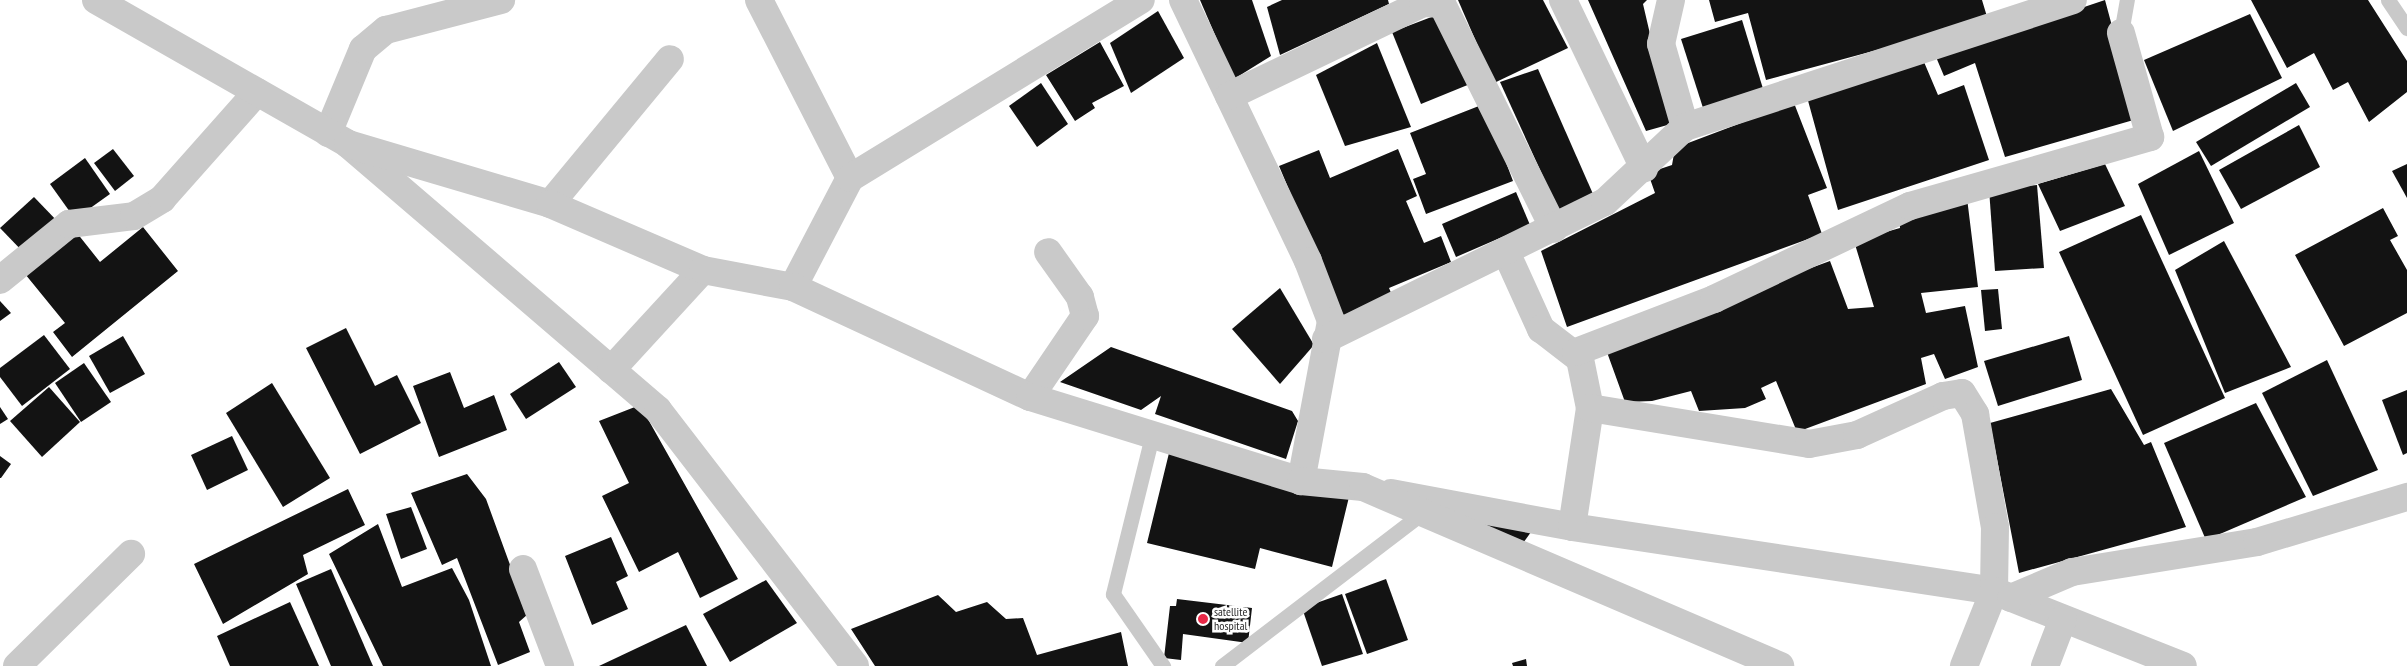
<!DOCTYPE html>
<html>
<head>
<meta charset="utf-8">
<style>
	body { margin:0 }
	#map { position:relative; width:2407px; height:666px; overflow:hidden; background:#fff; font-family:"PT Sans Narrow",sans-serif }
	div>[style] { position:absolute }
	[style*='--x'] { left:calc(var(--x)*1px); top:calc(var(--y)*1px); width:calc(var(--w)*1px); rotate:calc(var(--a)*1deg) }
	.building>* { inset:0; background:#131313 }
	.service>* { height:15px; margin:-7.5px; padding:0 7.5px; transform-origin:7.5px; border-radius:7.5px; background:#c9c9c9 }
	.minor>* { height:28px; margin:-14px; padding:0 14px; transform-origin:14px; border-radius:14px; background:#c9c9c9 }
	.tertiary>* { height:28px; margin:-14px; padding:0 14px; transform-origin:14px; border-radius:14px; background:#c9c9c9 }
	.dots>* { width:14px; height:14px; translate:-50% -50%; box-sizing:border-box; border:2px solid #fff; border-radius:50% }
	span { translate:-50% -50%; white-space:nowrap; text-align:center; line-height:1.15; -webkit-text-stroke:5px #fff; paint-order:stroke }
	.poi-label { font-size:12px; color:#2c2c2c }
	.left { translate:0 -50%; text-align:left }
</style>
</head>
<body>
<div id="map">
	<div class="building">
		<div style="clip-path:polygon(1200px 0,1252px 0,1271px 56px,1234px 79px)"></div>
		<div style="clip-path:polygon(1282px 0,1388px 0,1389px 4px,1280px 55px,1267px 7px)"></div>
		<div style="clip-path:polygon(1458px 0,1543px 0,1568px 48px,1494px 83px)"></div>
		<div style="clip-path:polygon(1588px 0,1647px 0,1643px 4px,1671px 124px,1646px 131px)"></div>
		<div style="clip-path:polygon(1709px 0,1982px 0,1988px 20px,1766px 80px,1748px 13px,1715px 22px)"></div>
		<div style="clip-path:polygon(2105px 0,2137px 119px,2005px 157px,1975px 63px,1944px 76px,1936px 57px)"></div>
		<div style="clip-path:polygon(2251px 0,2368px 0,2407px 61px,2407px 92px,2369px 122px,2348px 82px,2333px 90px,2314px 53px,2287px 68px)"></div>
		<div style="clip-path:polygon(1158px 11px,1184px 58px,1131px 93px,1110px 43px)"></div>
		<div style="clip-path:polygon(1442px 13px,1470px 84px,1421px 104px,1392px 32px)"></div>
		<div style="clip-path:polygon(2250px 14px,2282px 78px,2173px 131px,2144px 60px)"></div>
		<div style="clip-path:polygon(1742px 20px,1764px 92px,1704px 111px,1681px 39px)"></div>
		<div style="clip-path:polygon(1100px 42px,1124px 86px,1092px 103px,1095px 108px,1075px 121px,1046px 75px)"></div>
		<div style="clip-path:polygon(1377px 43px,1411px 127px,1345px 146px,1316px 75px)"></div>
		<div style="clip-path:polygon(1924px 62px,1938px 95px,1964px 85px,1989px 160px,1838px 210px,1807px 97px)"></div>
		<div style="clip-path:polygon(1538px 69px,1593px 194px,1562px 218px,1500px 82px)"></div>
		<div style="clip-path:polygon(1041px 83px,1068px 124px,1037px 147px,1009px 106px)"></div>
		<div style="clip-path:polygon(2296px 83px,2310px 107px,2211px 166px,2196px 142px)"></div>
		<div style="clip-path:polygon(1794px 103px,1827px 188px,1808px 195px,1822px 234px,1567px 327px,1541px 251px,1655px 193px,1648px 173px,1672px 165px,1675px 148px)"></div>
		<div style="clip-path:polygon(1484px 104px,1513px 181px,1426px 214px,1413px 179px,1426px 174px,1410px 133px)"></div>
		<div style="clip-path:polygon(2299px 125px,2320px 167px,2241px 209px,2219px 170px)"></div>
		<div style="clip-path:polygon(113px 149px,134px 176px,115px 191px,94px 163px)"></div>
		<div style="clip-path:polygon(1398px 149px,1417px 196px,1406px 201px,1424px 243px,1441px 236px,1451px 262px,1389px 288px,1392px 295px,1342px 316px,1279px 166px,1319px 150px,1330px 178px)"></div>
		<div style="clip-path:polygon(2199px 151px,2234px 223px,2169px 255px,2138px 184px)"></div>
		<div style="clip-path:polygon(85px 158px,110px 194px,75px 219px,50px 184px)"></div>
		<div style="clip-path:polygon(2105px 164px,2125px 206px,2060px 231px,2038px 184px)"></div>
		<div style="clip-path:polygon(2407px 164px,2407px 198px,2392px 171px)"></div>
		<div style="clip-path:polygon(2037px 185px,2044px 268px,1995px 271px,1989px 189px)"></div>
		<div style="clip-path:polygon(1516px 192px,1530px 225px,1456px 257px,1442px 224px)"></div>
		<div style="clip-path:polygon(34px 197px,60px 224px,27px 256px,0 228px)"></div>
		<div style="clip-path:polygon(1967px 198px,1978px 287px,1921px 293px,1926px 313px,1965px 306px,1978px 367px,1945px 379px,1934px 354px,1921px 358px,1926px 384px,1797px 432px,1776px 381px,1761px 388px,1766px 399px,1745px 408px,1699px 411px,1691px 391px,1652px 401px,1625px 402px,1604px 344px,1830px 261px,1848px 309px,1874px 307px,1854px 241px,1900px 228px,1899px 219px)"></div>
		<div style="clip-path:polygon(2383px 208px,2398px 236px,2390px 240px,2407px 270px,2407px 313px,2344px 346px,2295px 255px)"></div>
		<div style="clip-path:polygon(2141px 215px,2225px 398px,2143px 435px,2059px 252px)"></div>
		<div style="clip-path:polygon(143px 227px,178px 271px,72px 357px,53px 332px,65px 323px,21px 269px,73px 228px,100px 262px)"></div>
		<div style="clip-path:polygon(2224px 241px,2291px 367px,2225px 393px,2175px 270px)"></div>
		<div style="clip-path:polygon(1280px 288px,1314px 345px,1280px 384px,1232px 329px)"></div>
		<div style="clip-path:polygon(1998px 289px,2002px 329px,1985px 331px,1981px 290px)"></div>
		<div style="clip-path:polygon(0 301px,11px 313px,0 321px)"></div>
		<div style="clip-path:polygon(346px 328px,375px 386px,397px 375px,421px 423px,360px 454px,306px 348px)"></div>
		<div style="clip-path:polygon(44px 335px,70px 369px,22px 406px,0 377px,0 368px)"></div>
		<div style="clip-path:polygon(123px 336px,145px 374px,110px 393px,89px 356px)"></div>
		<div style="clip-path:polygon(2069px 336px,2082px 380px,1998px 406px,1984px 361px)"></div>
		<div style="clip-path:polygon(1111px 347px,1292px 411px,1298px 421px,1286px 459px,1155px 414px,1161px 396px,1141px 410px,1060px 382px)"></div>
		<div style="clip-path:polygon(2327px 360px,2378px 470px,2313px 496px,2262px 393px)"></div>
		<div style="clip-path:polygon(559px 362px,576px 387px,526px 419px,510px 394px)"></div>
		<div style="clip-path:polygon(84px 363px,111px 402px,81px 422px,55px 383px)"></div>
		<div style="clip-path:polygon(450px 372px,464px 408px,494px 395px,507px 430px,439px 457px,413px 386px)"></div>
		<div style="clip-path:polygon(272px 383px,330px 478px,283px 507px,226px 413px)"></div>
		<div style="clip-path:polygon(49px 387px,80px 422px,42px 457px,10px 421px)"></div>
		<div style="clip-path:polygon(2111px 389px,2144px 445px,2151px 442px,2186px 527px,2019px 573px,1990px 423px)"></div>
		<div style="clip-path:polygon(2407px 390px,2407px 453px,2403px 455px,2382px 400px)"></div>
		<div style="clip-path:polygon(2256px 403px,2306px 497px,2206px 540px,2164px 443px)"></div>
		<div style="clip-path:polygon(640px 405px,738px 579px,700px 598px,678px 552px,639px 572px,602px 496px,629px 483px,599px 421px)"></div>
		<div style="clip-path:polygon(0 407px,8px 419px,0 424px)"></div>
		<div style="clip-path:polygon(232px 436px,248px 470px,207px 490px,191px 455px)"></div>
		<div style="clip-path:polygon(1169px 453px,1349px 497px,1332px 567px,1260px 548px,1255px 569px,1147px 543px)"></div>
		<div style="clip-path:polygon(0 456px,11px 464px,1px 478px,0 478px)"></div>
		<div style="clip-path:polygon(467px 474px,486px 499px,528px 614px,519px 622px,530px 652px,498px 665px,457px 558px,442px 565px,411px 493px)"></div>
		<div style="clip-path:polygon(348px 489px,365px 525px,303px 555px,308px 574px,223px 624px,194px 564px)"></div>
		<div style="clip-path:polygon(411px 507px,427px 549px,401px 559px,386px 514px)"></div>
		<div style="clip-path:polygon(1488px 518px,1531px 532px,1523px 543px,1483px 528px)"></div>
		<div style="clip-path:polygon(378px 524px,402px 587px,452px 568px,469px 600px,491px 666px,383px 666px,329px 554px)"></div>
		<div style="clip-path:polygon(611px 537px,628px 576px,616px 582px,628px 609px,592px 625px,565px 556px)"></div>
		<div style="clip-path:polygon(331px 569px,373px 666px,331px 666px,296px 584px)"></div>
		<div style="clip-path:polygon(1386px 579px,1408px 640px,1367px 654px,1345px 594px)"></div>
		<div style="clip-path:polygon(766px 580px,797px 623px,730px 662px,703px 614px)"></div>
		<div style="clip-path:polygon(1342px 594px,1363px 654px,1322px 666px,1302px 608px)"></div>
		<div style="clip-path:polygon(938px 595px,956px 612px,987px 602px,1006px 619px,1023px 618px,1037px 655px,1121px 632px,1128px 666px,875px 666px,851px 629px)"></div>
		<div style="clip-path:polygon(1177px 599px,1252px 608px,1248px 643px,1183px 634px,1181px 660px,1164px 658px,1170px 606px,1176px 606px)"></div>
		<div style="clip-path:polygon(290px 602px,319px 666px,230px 666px,217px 636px)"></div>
		<div style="clip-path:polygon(686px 625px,707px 666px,599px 666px)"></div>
		<div style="clip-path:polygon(1526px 659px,1527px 666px,1513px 666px,1512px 663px)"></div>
	</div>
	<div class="service">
		<div style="--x:2388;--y:0;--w:34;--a:56"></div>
		<div style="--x:2121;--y:33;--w:34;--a:-80"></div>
		<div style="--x:1152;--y:436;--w:163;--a:103.9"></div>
		<div style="--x:1113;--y:594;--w:88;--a:55.2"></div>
		<div style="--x:1222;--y:666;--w:252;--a:-37.4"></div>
	</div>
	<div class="minor">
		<div style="--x:759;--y:0;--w:200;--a:62.9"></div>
		<div style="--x:1183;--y:0;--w:289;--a:64.4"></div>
		<div style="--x:1308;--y:261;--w:64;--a:69"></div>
		<div style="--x:1331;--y:321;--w:163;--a:100.6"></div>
		<div style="--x:1563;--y:0;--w:187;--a:64.3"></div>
		<div style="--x:1671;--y:0;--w:45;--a:102.8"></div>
		<div style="--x:1661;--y:44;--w:86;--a:73.9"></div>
		<div style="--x:1685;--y:127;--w:408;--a:-18.1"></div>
		<div style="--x:1229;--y:96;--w:215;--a:-25.6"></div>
		<div style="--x:1423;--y:3;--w:19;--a:3"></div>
		<div style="--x:1442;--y:4;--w:251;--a:63.5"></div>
		<div style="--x:328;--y:133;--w:91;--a:-67.4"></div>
		<div style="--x:363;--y:49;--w:30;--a:-40"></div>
		<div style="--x:386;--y:30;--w:119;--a:-14.6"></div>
		<div style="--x:348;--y:144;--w:408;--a:40.6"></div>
		<div style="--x:658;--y:410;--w:323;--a:52.4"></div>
		<div style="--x:550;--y:204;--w:188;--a:-50.4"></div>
		<div style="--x:1506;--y:252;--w:85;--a:65.6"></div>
		<div style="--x:1541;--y:329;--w:49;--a:37.6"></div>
		<div style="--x:1580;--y:359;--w:50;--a:78.5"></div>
		<div style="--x:0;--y:280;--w:89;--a:-39.1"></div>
		<div style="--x:69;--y:224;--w:65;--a:-7"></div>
		<div style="--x:134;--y:216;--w:33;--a:-31"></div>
		<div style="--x:162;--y:199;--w:143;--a:-48.4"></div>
		<div style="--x:793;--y:287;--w:123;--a:-62.4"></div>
		<div style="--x:850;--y:178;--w:341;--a:-31.5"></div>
		<div style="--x:1326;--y:339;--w:311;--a:-26.2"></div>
		<div style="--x:1605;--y:202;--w:110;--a:-43.2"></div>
		<div style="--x:1576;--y:352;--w:148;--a:-21"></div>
		<div style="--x:1714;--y:299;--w:217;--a:-25.4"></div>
		<div style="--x:1910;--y:206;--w:250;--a:-16"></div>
		<div style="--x:2150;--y:137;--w:108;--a:-105.6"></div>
		<div style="--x:611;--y:370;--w:136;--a:-47.4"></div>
		<div style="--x:1030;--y:397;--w:98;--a:-55.8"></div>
		<div style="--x:1085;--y:316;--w:20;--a:-105"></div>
		<div style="--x:1080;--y:297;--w:55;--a:-125.4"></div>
		<div style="--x:1391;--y:493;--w:184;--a:10.6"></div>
		<div style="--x:1572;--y:527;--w:427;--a:8.6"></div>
		<div style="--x:1994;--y:591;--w:203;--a:21.6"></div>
		<div style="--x:1572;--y:527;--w:120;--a:-81.4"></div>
		<div style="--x:1590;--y:408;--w:222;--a:9.3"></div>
		<div style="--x:1809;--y:444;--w:49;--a:-10.6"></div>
		<div style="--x:1857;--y:435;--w:94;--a:-24.4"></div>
		<div style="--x:1943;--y:396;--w:19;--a:-9"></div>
		<div style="--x:1962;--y:393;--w:25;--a:58"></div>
		<div style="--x:1975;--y:414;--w:115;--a:80"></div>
		<div style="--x:1995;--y:527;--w:64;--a:90.9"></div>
		<div style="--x:1994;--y:591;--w:81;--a:111.8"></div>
		<div style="--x:523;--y:569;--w:104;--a:69.1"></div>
		<div style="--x:2011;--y:598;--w:66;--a:-23.1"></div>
		<div style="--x:2072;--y:572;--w:187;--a:-9.2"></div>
		<div style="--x:2257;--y:542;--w:157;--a:-16.7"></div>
		<div style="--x:17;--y:666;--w:160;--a:-44.5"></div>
		<div style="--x:2045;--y:666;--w:50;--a:-69"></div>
	</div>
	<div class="tertiary">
		<div style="--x:96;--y:0;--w:290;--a:29.7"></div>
		<div style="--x:348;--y:144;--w:211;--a:16.5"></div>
		<div style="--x:550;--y:204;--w:167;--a:23.3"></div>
		<div style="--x:703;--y:270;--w:92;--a:10.7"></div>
		<div style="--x:793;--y:287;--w:261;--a:24.9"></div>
		<div style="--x:1030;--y:397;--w:284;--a:17.2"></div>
		<div style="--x:1301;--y:481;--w:62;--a:5.5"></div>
		<div style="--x:1363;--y:487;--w:454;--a:23.2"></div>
	</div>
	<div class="dots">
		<div style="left:1203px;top:619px;background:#e82847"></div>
	</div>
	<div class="poi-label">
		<span class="left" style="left:1214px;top:619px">satellite<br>hospital</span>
	</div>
</div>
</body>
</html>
